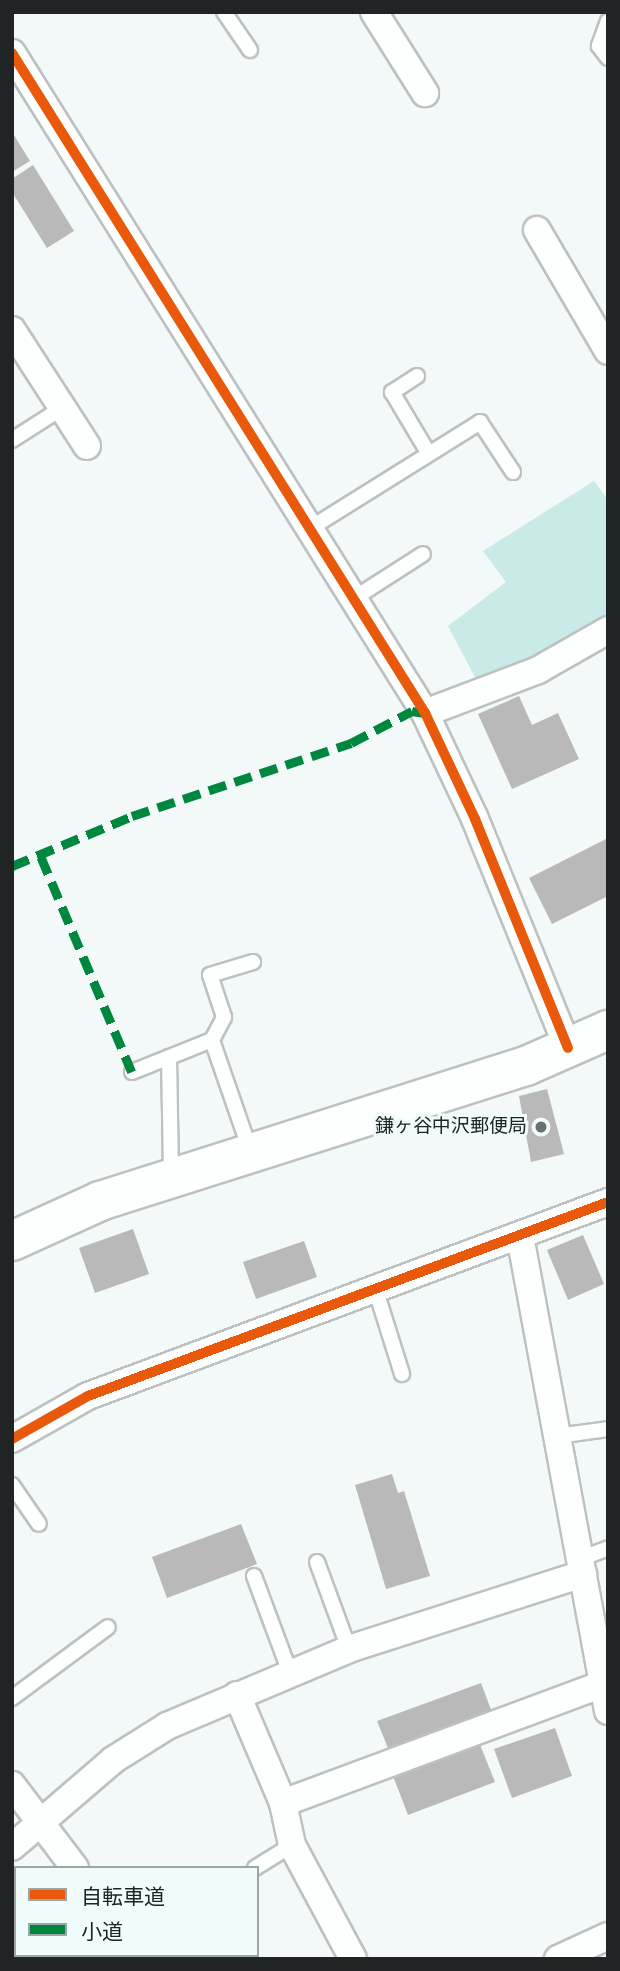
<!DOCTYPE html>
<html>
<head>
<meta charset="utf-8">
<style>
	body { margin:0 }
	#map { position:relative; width:620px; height:1971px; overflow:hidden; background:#f3f9f9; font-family:"Varela Round","Noto Sans JP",sans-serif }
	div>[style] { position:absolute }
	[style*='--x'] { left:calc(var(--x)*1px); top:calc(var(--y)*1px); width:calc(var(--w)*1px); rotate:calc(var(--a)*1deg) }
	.green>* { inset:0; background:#c9eae7 }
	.building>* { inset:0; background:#b8b9b8 }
	.roads { filter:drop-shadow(2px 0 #bdc1c1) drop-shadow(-2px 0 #bdc1c1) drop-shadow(0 2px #bdc1c1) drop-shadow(0 -2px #bdc1c1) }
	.lane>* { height:14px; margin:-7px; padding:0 7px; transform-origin:7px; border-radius:7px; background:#fdfefe }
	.street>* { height:26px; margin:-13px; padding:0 13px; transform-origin:13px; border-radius:13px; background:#fdfefe }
	.secondary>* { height:38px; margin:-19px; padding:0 19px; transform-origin:19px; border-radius:19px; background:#fdfefe }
	.quiet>* { height:9px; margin-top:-4.5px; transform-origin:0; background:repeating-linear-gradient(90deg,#00873e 0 18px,transparent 0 27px) }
	.cycleway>* { height:10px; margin:-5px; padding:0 5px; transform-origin:5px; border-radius:5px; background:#e8590c }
	.dots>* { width:19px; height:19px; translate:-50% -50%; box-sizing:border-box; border:4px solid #f0fcfb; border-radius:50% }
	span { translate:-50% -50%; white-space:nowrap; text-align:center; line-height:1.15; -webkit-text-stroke:6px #f0fcfb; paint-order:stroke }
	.poi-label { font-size:19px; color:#202424 }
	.right { translate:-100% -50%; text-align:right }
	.frame { position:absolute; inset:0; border:14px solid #202424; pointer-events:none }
	.legend { position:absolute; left:14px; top:1866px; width:245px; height:91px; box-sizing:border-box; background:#f0fcfb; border:2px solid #9da6a5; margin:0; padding:9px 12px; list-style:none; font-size:21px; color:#202424 }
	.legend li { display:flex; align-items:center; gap:14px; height:35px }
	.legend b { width:35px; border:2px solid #9da6a5 }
</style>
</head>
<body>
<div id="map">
	<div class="green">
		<div style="clip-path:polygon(594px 481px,608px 500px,608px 619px,544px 658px,477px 681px,448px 626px,506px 582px,483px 551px)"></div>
	</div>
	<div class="building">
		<div style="clip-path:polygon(12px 132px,30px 161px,12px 172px)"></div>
		<div style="clip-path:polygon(33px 165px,74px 231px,47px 248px,12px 192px,12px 179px)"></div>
		<div style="clip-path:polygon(519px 696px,532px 725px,558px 713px,579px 759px,512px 789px,478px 714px)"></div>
		<div style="clip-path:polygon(608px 838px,608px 896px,552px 924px,529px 878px)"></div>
		<div style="clip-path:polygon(547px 1089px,564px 1154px,531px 1162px,519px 1096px)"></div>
		<div style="clip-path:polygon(133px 1229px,149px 1274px,95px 1293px,79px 1248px)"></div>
		<div style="clip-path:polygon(583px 1235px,604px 1284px,568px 1300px,547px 1250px)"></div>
		<div style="clip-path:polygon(304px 1241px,317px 1277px,256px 1299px,243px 1262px)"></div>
		<div style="clip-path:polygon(392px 1474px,398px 1493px,404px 1491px,430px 1576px,386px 1589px,355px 1485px)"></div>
		<div style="clip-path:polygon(241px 1524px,257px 1564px,167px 1598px,152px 1557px)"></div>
		<div style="clip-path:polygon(481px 1683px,493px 1715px,390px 1753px,377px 1721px)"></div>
		<div style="clip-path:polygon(555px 1728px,572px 1776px,512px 1798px,494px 1749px)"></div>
		<div style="clip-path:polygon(479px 1742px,495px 1782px,408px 1815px,393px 1776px)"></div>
	</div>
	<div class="roads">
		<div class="lane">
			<div style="--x:224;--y:12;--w:46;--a:55.6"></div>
			<div style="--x:608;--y:21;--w:27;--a:110"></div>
			<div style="--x:599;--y:46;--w:15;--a:53"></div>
			<div style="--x:417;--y:376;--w:30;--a:147"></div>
			<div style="--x:392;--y:392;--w:72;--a:59.2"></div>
			<div style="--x:12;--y:440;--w:59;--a:-32.6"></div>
			<div style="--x:309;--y:529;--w:202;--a:-32"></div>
			<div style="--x:480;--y:422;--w:60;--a:56.6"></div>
			<div style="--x:353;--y:599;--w:83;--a:-32.7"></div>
			<div style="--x:169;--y:1057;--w:119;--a:89"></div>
			<div style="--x:132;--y:1072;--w:86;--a:-21.8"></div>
			<div style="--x:250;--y:1150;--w:116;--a:-109.1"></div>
			<div style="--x:212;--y:1040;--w:26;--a:-62"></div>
			<div style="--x:224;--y:1017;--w:44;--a:-108.4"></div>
			<div style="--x:210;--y:975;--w:45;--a:-16.8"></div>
			<div style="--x:376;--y:1291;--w:87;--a:72.6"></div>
			<div style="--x:557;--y:1436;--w:51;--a:-7.8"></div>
			<div style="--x:12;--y:1485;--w:47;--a:55.3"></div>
			<div style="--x:580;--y:1559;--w:30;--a:-21"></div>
			<div style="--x:317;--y:1562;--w:93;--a:69.8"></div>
			<div style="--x:254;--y:1576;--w:103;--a:69.6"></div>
			<div style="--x:12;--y:1698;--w:119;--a:-36.5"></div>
			<div style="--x:255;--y:1868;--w:44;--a:-31.9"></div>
			<div style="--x:12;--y:1926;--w:6;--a:51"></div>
			<div style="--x:36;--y:1955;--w:5;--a:53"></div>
		</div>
		<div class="street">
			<div style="--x:374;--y:12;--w:96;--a:57.8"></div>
			<div style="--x:12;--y:53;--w:779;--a:57.96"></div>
			<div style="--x:425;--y:713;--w:117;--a:64.7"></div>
			<div style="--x:475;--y:819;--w:247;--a:67.9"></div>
			<div style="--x:537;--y:230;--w:140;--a:59.6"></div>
			<div style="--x:12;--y:330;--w:138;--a:57.1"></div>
			<div style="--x:425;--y:713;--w:121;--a:-20.8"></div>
			<div style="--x:538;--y:670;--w:81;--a:-29.7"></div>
			<div style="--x:520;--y:1236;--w:483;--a:79.5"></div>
			<div style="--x:12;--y:1439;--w:87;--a:-29.5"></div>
			<div style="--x:88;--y:1396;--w:555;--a:-20.46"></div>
			<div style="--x:237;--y:1695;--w:117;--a:66.9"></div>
			<div style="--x:283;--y:1803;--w:43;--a:77.9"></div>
			<div style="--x:292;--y:1845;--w:129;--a:61.8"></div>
			<div style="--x:12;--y:1785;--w:104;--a:52.8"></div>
			<div style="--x:283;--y:1803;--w:341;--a:-20.4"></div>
			<div style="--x:12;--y:1847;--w:133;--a:-40.7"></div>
			<div style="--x:113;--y:1760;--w:64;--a:-32.2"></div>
			<div style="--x:167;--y:1726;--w:198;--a:-22.9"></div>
			<div style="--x:349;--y:1649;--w:246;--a:-17.8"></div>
			<div style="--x:141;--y:1955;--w:5;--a:53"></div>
			<div style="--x:558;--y:1959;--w:55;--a:-24.7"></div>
		</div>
		<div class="secondary">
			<div style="--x:12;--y:1241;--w:97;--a:-24.4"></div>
			<div style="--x:100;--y:1201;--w:447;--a:-17.6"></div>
			<div style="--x:526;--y:1066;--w:90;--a:-23.7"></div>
		</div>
	</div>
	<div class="quiet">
		<div style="--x:41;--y:857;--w:233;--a:67.1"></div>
		<div style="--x:12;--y:866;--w:130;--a:-22.6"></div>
		<div style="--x:132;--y:816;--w:231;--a:-18.4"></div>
		<div style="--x:351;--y:743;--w:69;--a:-27.7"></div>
		<div style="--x:412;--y:711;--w:13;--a:9"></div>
	</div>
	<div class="cycleway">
		<div style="--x:12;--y:53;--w:779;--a:57.96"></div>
		<div style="--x:425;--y:713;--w:117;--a:64.7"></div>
		<div style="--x:475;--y:819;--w:247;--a:67.9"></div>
		<div style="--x:12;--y:1439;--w:87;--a:-29.5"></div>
		<div style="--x:88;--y:1396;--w:555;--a:-20.46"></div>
	</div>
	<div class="dots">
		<div style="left:541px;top:1127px;background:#6a6f6f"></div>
	</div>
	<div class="poi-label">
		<span class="right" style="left:527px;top:1127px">鎌ヶ谷中沢郵便局</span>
	</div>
	<div class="frame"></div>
	<ul class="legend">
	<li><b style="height:9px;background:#e8590c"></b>自転車道</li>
	<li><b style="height:9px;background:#00873e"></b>小道</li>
	</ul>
</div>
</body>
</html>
